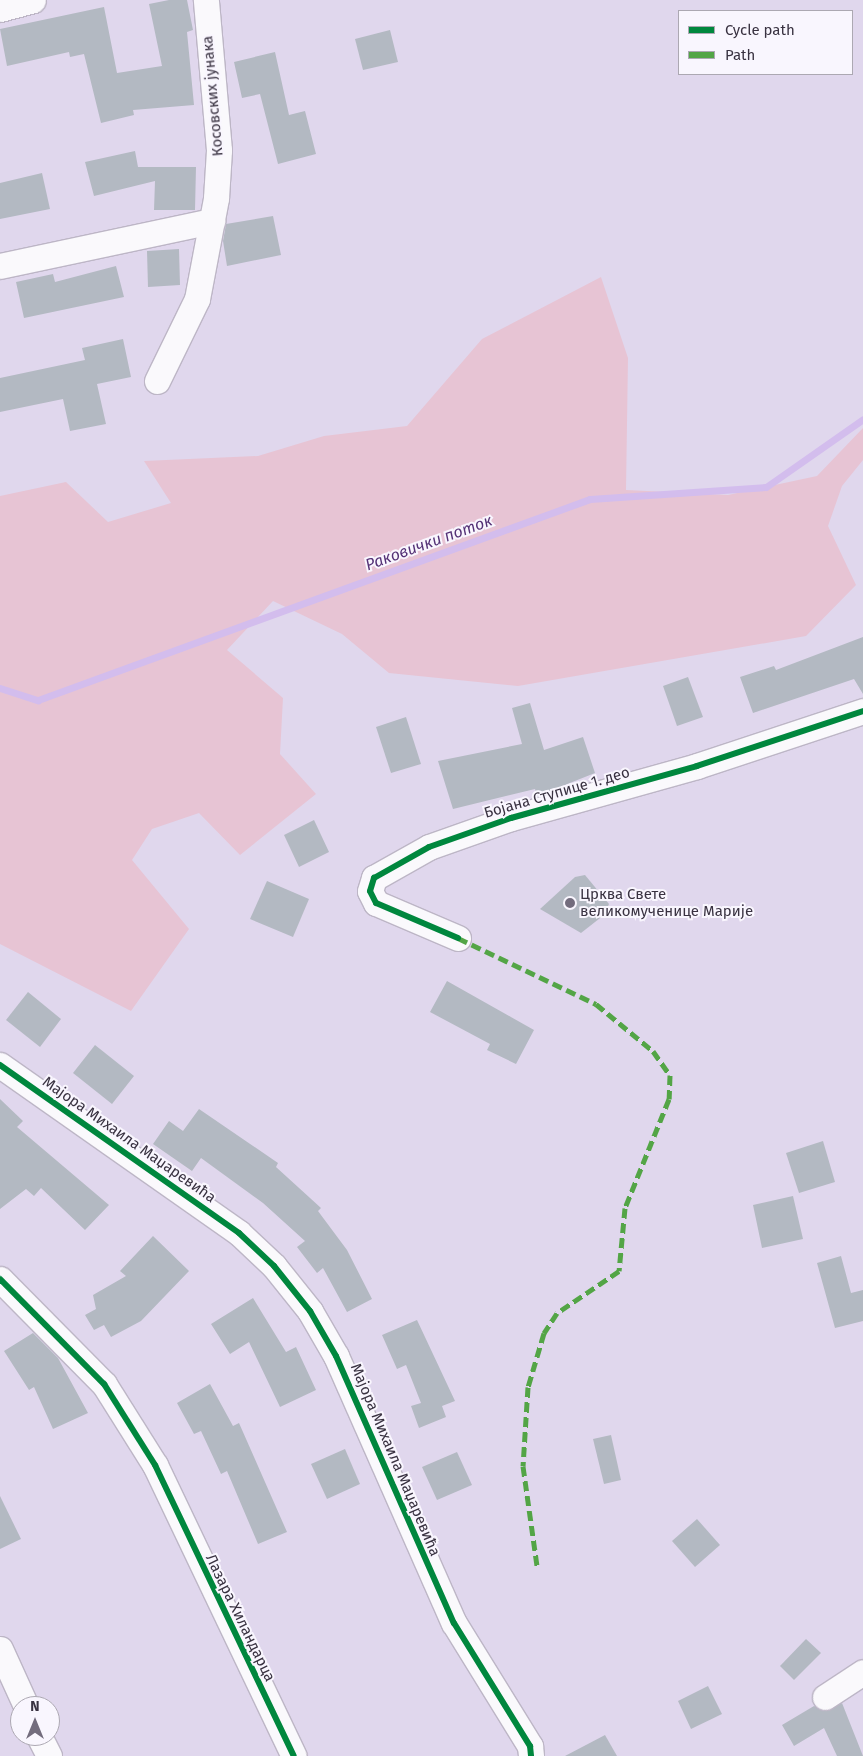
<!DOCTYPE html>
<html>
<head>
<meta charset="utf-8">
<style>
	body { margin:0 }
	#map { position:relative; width:863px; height:1756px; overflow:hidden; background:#e0d7ed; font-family:"Fira Sans",sans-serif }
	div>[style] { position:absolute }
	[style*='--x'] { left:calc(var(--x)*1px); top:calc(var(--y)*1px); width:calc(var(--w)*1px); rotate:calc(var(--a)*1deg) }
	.green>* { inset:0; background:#e7c4d4 }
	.stream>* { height:7px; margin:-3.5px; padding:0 3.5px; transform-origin:3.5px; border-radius:3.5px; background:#d3bded }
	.building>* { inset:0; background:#b3b9c2 }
	.roads { filter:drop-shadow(1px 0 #bdb6c6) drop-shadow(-1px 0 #bdb6c6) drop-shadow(0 1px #bdb6c6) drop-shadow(0 -1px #bdb6c6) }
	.street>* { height:25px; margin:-12.5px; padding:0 12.5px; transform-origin:12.5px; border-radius:12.5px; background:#faf9fc }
	.quiet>* { height:5px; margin-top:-2.5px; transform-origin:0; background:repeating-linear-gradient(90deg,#53a546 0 10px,transparent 0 15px) }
	.cycleway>* { height:6px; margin:-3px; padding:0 3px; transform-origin:3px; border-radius:3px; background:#00873e }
	.dots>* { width:14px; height:14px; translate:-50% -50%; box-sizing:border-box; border:2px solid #f9f6fe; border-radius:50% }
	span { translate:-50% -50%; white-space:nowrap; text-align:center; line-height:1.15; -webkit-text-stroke:4px #f9f6fe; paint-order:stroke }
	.street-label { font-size:15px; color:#393241 }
	.poi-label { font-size:15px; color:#393241 }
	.left { translate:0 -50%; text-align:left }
	.water-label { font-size:16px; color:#543176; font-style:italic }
	.legend { position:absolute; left:678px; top:10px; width:175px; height:65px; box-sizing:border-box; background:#f9f6fe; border:1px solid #aca8b2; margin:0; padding:6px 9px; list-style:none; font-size:15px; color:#393241 }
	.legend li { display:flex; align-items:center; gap:10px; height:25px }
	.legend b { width:25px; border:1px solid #aca8b2 }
	.north { position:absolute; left:10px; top:1696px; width:50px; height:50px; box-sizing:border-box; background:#f9f6fe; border:1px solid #aca8b2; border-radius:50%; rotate:0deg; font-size:14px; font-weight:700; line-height:20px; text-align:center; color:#393241 }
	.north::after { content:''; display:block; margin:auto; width:18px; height:22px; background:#736c7d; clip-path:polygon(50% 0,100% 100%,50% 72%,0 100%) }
</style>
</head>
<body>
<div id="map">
	<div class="green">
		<div style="clip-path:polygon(601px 277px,628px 358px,626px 490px,728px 495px,817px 476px,863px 428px,863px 460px,842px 486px,828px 526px,856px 585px,806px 636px,518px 686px,389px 673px,342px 634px,273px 601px,227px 650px,283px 698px,280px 754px,316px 794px,240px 855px,199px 813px,152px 829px,132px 860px,189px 929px,131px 1011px,0 944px,0 496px,66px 482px,108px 522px,171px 503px,144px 461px,258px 456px,324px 436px,407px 426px,482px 339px)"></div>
	</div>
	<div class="stream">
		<div style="--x:0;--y:688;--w:40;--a:18"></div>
		<div style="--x:38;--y:700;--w:587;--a:-20.01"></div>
		<div style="--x:590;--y:499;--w:176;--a:-3.9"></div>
		<div style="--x:766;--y:487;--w:118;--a:-35"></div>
	</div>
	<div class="building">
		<div style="clip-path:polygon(169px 0,187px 0,193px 30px,187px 32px,194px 105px,133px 110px,134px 115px,101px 123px,84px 54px,70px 57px,69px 52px,7px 66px,0 29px,104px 7px,117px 73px,162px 66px,149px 4px)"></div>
		<div style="clip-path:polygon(390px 30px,398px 62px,363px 70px,355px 39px)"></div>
		<div style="clip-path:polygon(275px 52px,289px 115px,305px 111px,316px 154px,278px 164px,260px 94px,242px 98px,234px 62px)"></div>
		<div style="clip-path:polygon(135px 151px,138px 167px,196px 167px,195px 210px,154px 210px,155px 181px,94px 196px,85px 162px)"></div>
		<div style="clip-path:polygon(42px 173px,50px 209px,0 219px,0 183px)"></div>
		<div style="clip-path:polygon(273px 216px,281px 255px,227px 266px,223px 241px,226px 224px)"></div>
		<div style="clip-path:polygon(179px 249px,180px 285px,148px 287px,147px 251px)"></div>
		<div style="clip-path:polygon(116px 266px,124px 297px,24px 318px,16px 282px,53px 274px,55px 282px)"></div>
		<div style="clip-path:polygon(123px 339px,131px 377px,97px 384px,106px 424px,70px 431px,63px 399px,0 412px,0 378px,85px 360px,82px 348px)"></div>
		<div style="clip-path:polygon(863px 637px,863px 694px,854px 679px,753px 713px,740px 677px,774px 666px,776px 670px)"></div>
		<div style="clip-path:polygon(688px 677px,703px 717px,677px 726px,663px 686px)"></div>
		<div style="clip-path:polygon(530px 703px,544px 750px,583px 737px,595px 773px,537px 796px,535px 789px,453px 809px,438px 761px,522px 744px,512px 708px)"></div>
		<div style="clip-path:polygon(406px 717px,421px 764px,391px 773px,376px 727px)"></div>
		<div style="clip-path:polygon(314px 820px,329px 852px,299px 867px,284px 835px)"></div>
		<div style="clip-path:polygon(585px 875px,609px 904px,604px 915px,581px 933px,540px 909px,575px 877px)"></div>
		<div style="clip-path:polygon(267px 881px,309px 899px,293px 937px,250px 919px)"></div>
		<div style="clip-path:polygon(447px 981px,534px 1030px,516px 1064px,487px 1050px,490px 1044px,430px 1012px)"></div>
		<div style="clip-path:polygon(28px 992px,61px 1019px,40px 1047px,6px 1020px)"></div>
		<div style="clip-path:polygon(95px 1045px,134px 1076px,112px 1104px,73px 1073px)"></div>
		<div style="clip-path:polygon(0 1099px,23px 1121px,17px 1127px,109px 1205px,85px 1230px,41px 1188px,34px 1196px,26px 1189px,0 1209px)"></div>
		<div style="clip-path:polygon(199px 1109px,278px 1163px,276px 1167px,321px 1208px,318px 1211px,347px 1250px,372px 1299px,347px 1312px,323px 1268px,317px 1273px,297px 1247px,305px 1241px,263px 1203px,201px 1158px,192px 1171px,153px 1144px,169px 1121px,183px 1131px)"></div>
		<div style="clip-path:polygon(823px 1141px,835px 1182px,799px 1193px,786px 1153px)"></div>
		<div style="clip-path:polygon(793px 1196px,803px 1239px,762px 1248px,753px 1205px)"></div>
		<div style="clip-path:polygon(153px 1236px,189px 1271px,141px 1321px,111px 1337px,104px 1325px,94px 1330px,85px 1315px,96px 1309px,93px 1295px,126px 1276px,120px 1271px)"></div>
		<div style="clip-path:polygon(841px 1256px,851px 1293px,863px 1290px,863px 1321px,835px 1328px,817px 1263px)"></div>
		<div style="clip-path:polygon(253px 1298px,286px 1352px,296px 1347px,316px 1390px,280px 1407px,249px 1342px,230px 1354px,211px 1324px)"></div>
		<div style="clip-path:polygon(417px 1320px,455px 1401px,442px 1406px,446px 1417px,419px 1428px,411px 1406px,421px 1403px,406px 1365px,397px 1369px,382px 1335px)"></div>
		<div style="clip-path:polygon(33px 1333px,58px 1358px,88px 1413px,53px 1429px,34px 1387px,29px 1390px,4px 1351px)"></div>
		<div style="clip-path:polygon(210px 1384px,233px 1426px,239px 1423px,287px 1532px,258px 1544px,227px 1471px,221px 1474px,201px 1431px,194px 1434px,177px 1403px)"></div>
		<div style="clip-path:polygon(611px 1435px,621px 1480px,604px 1484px,593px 1439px)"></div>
		<div style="clip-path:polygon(345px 1449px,360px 1484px,327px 1499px,311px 1464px)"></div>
		<div style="clip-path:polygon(457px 1452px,472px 1485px,437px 1500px,422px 1467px)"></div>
		<div style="clip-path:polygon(0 1496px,21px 1539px,0 1549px)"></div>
		<div style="clip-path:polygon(697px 1519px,720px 1545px,695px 1567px,672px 1541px)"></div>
		<div style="clip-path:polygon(806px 1639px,821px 1653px,794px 1680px,780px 1666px)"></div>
		<div style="clip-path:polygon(708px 1686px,722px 1714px,691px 1729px,678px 1701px)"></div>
		<div style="clip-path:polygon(842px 1703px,863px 1756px,837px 1756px,824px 1728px,794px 1746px,782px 1725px,814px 1706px,826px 1711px)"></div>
		<div style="clip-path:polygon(605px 1735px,617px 1756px,565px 1756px)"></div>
	</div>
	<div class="roads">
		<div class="street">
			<div style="--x:0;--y:9;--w:34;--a:-15"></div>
			<div style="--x:0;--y:266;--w:217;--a:-12"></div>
			<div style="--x:157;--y:381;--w:91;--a:-64"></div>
			<div style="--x:197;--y:299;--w:103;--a:-79.3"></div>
			<div style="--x:216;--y:198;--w:48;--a:-86.4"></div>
			<div style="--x:219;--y:150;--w:151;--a:-95"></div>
			<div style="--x:458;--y:938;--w:89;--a:-156.9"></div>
			<div style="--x:376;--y:903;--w:13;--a:-117"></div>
			<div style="--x:370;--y:891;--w:14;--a:-73"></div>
			<div style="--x:374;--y:878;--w:63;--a:-29.4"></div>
			<div style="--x:429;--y:847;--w:87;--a:-19.5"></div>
			<div style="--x:511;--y:818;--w:193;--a:-15.6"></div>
			<div style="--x:697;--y:766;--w:175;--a:-18.3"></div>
			<div style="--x:0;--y:1065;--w:292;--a:35.1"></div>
			<div style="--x:239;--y:1233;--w:48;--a:43.3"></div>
			<div style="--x:274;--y:1266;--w:58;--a:51.3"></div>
			<div style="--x:310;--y:1311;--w:52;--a:60"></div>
			<div style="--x:336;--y:1356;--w:292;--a:66.2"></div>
			<div style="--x:454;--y:1623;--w:145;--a:58.3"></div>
			<div style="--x:530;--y:1746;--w:10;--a:84"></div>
			<div style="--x:0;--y:1279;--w:148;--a:45.3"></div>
			<div style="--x:104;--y:1384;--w:96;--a:57.8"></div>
			<div style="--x:155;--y:1465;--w:322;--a:64.5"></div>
			<div style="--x:0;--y:1649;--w:63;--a:65.5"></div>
			<div style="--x:825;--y:1697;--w:45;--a:-33.3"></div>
			<div style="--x:39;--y:1736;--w:22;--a:63"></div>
		</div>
	</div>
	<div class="quiet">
		<div style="--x:458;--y:938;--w:153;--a:25.6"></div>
		<div style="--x:596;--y:1004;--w:74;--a:39.5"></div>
		<div style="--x:653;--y:1051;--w:29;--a:55"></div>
		<div style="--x:670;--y:1075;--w:24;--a:92"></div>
		<div style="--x:669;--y:1099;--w:118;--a:112"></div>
		<div style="--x:625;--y:1208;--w:63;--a:95.4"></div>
		<div style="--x:619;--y:1271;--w:75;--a:145.9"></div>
		<div style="--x:557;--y:1313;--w:24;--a:123"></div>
		<div style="--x:544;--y:1333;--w:56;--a:106.5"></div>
		<div style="--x:528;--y:1387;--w:79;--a:93.6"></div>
		<div style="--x:523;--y:1466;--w:101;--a:82"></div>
	</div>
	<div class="cycleway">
		<div style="--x:458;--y:938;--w:89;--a:-156.9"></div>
		<div style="--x:376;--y:903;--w:13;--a:-117"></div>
		<div style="--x:370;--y:891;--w:14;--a:-73"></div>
		<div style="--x:374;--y:878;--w:63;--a:-29.4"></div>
		<div style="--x:429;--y:847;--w:87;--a:-19.5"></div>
		<div style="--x:511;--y:818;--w:193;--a:-15.6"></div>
		<div style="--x:697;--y:766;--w:175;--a:-18.3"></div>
		<div style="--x:0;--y:1065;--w:292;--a:35.1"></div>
		<div style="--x:239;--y:1233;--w:48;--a:43.3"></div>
		<div style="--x:274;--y:1266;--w:58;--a:51.3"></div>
		<div style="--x:310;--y:1311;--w:52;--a:60"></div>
		<div style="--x:336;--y:1356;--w:292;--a:66.2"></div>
		<div style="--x:454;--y:1623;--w:145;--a:58.3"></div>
		<div style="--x:530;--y:1746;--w:10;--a:84"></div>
		<div style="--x:0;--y:1279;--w:148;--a:45.3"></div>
		<div style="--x:104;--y:1384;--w:96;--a:57.8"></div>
		<div style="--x:155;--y:1465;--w:322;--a:64.5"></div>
	</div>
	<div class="dots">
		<div style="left:570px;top:903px;background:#736c7d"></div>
	</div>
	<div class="street-label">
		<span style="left:213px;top:96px;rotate:-95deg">Косовских јунака</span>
		<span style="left:557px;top:793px;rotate:-16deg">Бојана Ступице 1. део</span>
		<span style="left:129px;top:1140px;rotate:35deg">Мајора Михаила Маџаревића</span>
		<span style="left:395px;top:1460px;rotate:67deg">Мајора Михаила Маџаревића</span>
		<span style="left:240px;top:1618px;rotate:64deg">Лазара Хиландарца</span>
	</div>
	<div class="poi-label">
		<span class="left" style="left:580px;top:903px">Црква Свете<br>великомученице Марије</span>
	</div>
	<div class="water-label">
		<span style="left:429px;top:543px;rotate:-20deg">Раковички поток</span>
	</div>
	<ul class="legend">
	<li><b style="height:6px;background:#00873e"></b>Cycle path</li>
	<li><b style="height:6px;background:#53a546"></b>Path</li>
	</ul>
	<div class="north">N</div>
</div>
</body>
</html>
